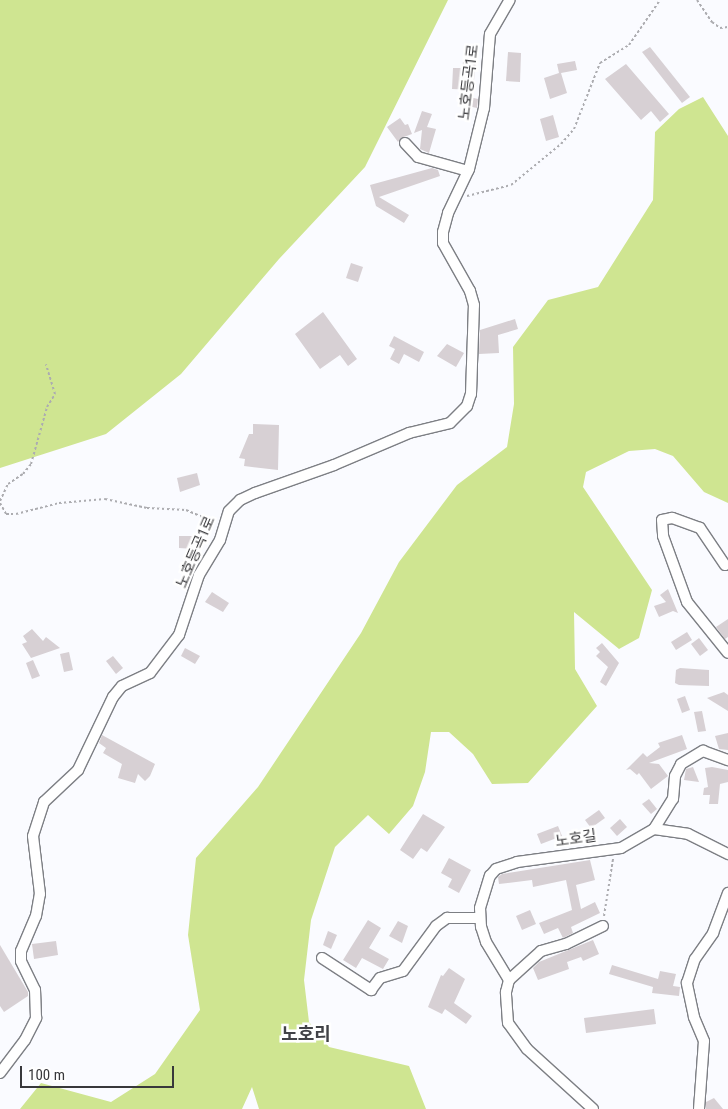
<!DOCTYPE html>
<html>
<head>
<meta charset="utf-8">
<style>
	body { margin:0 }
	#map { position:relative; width:728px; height:1109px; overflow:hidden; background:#fafbff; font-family:"Roboto Condensed","Noto Sans KR",sans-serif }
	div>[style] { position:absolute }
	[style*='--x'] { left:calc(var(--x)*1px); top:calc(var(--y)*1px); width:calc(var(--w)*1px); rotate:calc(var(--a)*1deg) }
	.green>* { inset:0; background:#cfe591 }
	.building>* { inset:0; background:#d7d0d4 }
	.path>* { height:2px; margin-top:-1px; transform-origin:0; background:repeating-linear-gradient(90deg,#acacb0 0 2.5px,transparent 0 5px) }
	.roads { filter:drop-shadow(1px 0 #7d7f84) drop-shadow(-1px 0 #7d7f84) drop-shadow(0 1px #7d7f84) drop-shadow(0 -1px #7d7f84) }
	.street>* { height:10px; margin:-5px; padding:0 5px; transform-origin:5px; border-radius:5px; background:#fff }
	span { translate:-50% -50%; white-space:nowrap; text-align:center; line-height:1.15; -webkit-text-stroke:5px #fff; paint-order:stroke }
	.street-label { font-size:15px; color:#38383b }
	.quarter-label { font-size:18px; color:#414247; font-weight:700 }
	.scale { position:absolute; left:20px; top:1066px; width:154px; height:22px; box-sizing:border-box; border:2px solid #38383b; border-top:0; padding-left:6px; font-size:15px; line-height:18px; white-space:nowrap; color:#38383b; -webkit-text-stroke:4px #fff; paint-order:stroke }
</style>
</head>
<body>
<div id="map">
	<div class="green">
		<div style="clip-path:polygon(0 0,448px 0,365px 167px,279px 259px,181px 374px,106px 434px,0 468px)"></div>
		<div style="clip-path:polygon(703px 97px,728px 136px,728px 503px,704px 492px,673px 456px,655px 449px,629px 451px,586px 472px,583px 487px,652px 590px,639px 638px,619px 649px,574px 612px,575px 669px,597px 706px,528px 783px,492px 784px,473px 754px,449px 732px,431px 732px,425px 772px,413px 806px,389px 834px,368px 815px,335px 847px,311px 920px,304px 980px,309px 1022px,329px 1047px,409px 1066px,426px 1109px,259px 1109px,252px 1087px,242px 1109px,20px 1109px,41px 1083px,111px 1102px,155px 1074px,200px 1010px,188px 935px,196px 858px,258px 787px,361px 633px,399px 562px,457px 485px,507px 447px,514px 404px,513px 347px,548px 300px,598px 287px,653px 200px,655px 132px,679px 109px)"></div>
	</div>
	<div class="building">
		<div style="clip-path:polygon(650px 47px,690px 97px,682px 103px,642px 52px)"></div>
		<div style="clip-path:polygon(508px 52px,521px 53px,520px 82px,506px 81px)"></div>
		<div style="clip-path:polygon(575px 61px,577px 70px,561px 73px,567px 93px,550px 99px,544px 78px,559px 73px,557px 64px)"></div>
		<div style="clip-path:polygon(463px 62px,476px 62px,473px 90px,452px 89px,453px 68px,462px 68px)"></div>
		<div style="clip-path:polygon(626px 64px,669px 114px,660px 122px,651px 111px,641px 120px,605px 79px)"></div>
		<div style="clip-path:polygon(465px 96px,478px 99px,477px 108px,463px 105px)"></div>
		<div style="clip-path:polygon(422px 111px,432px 114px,427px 127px,436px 129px,429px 153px,420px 149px,422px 130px,414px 133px)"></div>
		<div style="clip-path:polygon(553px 115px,559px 137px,546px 141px,540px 119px)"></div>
		<div style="clip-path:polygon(400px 118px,405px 125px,408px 124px,412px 134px,401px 138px,398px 142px,387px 127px)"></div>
		<div style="clip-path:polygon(432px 168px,438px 170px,440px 176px,379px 197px,409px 215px,404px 223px,376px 206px,370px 185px)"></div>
		<div style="clip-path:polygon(351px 263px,363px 267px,358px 282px,346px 278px)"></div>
		<div style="clip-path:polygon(323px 312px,357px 359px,348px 366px,340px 355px,320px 369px,295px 334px)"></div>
		<div style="clip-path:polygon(515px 319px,518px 329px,498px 335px,499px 353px,479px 354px,480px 330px)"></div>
		<div style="clip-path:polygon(394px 336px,424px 352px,419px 362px,404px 354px,399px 364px,390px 359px,395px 349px,389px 346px)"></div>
		<div style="clip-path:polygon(447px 344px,464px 353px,456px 367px,437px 356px)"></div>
		<div style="clip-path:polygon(253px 424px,279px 425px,278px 470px,244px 466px,245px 459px,239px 458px,249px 434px,253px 434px)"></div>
		<div style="clip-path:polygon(197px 473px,200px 485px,180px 492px,177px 478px)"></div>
		<div style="clip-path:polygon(179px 536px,194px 536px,194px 549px,179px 548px)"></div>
		<div style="clip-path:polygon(668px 589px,678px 613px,673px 611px,659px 617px,654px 606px,666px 602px,660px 595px)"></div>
		<div style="clip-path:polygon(212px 592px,229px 603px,223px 612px,205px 602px)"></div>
		<div style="clip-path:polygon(728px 619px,728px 637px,725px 639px,716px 627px)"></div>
		<div style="clip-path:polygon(32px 629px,43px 641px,46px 637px,60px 648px,31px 658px,22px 644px,27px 642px,23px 636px)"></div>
		<div style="clip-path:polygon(687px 632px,692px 640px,676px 650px,671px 642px)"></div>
		<div style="clip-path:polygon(699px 638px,708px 650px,700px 656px,691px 644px)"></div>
		<div style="clip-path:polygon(602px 643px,619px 663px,606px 686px,600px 682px,608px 667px,596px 656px,600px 652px,596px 648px)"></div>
		<div style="clip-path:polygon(185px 648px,200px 656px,195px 664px,181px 656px)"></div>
		<div style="clip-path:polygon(69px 652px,73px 670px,64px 672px,60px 654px)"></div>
		<div style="clip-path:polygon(113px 656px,123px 668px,116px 674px,106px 661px)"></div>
		<div style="clip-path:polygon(33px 660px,40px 676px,32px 679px,26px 663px)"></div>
		<div style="clip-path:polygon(680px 668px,709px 670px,709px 686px,679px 685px,675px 683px,676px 670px)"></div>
		<div style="clip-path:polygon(724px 692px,728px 695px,728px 711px,707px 698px)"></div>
		<div style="clip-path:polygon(685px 696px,690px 710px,682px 713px,677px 699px)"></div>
		<div style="clip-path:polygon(702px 711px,706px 731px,698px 732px,694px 712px)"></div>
		<div style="clip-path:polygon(728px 733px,728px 750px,719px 749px,715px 736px)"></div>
		<div style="clip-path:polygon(102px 735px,155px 764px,150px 776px,145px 781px,138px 774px,135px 783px,118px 778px,122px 764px,103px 753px,106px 748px,99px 743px)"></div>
		<div style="clip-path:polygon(682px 735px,687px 749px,649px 763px,659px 764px,668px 776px,651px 789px,639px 773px,637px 775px,630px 769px,626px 770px,643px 753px,647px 757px,660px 747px,658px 743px)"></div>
		<div style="clip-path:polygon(693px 767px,699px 782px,684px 780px,686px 769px)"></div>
		<div style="clip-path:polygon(712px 767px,728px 770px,728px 782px,720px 784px,718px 804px,709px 804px,710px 795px,703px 795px,704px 788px,708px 787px,705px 768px)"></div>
		<div style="clip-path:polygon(649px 799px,657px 809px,651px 814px,642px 804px)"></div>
		<div style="clip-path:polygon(599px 810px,605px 818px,591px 828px,585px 820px)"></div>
		<div style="clip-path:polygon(423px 814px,445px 827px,427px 852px,421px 848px,413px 859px,400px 850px)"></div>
		<div style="clip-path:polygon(620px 819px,627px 827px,617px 836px,610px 828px)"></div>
		<div style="clip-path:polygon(558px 826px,562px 836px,541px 844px,537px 834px)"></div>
		<div style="clip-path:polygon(449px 858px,471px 870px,459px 893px,448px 887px,452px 879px,441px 873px)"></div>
		<div style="clip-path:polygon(590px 860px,595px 880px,576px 885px,581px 909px,595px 902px,600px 913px,571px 927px,573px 933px,563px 938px,558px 928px,544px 934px,539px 923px,572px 910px,566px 880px,533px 887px,532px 880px,499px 884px,498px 877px,502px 874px)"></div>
		<div style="clip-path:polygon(530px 910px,536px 924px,522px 930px,516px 916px)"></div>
		<div style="clip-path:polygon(368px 920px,381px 928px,369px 948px,389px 959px,383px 969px,362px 958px,356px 968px,343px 960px)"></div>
		<div style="clip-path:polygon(398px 921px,408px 926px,402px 943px,389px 936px)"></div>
		<div style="clip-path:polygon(328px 931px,337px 935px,331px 949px,323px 945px)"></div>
		<div style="clip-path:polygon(593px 940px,599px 954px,583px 961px,581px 957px,567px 962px,569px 969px,538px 980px,533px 968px,539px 962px)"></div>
		<div style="clip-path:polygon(56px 941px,58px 955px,34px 959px,32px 944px)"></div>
		<div style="clip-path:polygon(0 945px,28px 992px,28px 996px,4px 1012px,0 1006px)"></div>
		<div style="clip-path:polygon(612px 965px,658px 979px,660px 971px,676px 974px,673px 986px,680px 987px,679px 996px,652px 993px,653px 987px,609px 974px)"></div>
		<div style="clip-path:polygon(449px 968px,465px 979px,454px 1003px,472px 1016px,466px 1024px,445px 1009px,442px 1014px,428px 1007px,441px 975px,443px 976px)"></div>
		<div style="clip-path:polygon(654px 1009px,656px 1024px,586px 1033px,584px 1018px)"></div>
		<div style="clip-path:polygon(714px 1098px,723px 1109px,706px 1109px,706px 1102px)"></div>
	</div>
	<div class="path">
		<div style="--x:697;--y:0;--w:27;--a:56"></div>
		<div style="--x:712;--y:22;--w:10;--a:37"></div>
		<div style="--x:720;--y:28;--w:8;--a:-7"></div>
		<div style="--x:467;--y:196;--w:45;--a:-14"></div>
		<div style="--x:511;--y:185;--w:65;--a:-39.4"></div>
		<div style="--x:561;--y:144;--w:20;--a:-49"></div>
		<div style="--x:574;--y:129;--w:71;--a:-68.5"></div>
		<div style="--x:600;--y:63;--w:34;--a:-32"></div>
		<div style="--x:629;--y:45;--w:55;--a:-55.4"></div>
		<div style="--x:0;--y:501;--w:19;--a:-65"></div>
		<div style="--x:8;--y:484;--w:18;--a:-34"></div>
		<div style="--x:23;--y:474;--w:13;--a:-51"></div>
		<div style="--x:31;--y:464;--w:59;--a:-74.3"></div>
		<div style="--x:47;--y:407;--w:15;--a:-58"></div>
		<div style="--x:55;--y:394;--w:31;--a:-107"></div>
		<div style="--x:0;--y:503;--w:13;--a:61"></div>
		<div style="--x:6;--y:514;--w:10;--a:0"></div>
		<div style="--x:16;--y:514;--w:44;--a:-14.3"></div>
		<div style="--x:59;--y:503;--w:46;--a:-5"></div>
		<div style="--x:105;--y:499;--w:43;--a:12.1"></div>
		<div style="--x:147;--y:508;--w:39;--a:3"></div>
		<div style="--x:186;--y:510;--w:30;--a:23"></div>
		<div style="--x:604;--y:916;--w:58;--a:-81"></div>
	</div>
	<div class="roads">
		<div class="street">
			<div style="--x:405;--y:143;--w:19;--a:47"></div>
			<div style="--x:418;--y:157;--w:52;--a:15.6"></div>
			<div style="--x:725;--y:565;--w:45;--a:-124"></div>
			<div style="--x:700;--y:528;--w:30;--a:-160"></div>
			<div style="--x:672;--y:518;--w:10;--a:169"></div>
			<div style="--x:662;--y:520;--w:16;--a:86"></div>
			<div style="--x:663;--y:536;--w:70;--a:70"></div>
			<div style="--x:687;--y:602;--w:65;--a:51.2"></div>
			<div style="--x:654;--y:829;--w:34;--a:8"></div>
			<div style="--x:688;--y:834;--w:45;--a:26.6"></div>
			<div style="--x:322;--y:958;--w:59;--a:33.1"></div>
			<div style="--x:371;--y:990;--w:15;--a:-53"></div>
			<div style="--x:380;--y:978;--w:24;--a:-17"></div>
			<div style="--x:403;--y:971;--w:56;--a:-53.7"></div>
			<div style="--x:436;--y:926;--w:14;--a:-36"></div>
			<div style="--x:447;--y:918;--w:33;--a:0"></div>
			<div style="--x:509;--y:980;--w:43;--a:-42.2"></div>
			<div style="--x:541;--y:951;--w:26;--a:-16"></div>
			<div style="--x:566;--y:944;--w:41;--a:-25.9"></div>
			<div style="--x:0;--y:1073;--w:41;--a:-52.9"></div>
			<div style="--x:25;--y:1040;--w:25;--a:-63"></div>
			<div style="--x:36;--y:1018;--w:28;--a:-92"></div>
			<div style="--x:35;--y:990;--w:32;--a:-116"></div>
			<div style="--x:21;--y:961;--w:10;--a:-90"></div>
			<div style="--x:21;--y:951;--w:38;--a:-67"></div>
			<div style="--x:36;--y:916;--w:22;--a:-80"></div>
			<div style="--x:40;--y:894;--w:58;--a:-96.9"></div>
			<div style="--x:33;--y:836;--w:36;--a:-72"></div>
			<div style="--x:44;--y:802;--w:47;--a:-43.3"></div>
			<div style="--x:78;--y:770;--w:81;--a:-64.4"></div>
			<div style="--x:113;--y:697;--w:14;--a:-51"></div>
			<div style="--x:122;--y:686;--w:31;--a:-25"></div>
			<div style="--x:150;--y:673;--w:48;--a:-52.7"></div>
			<div style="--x:179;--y:635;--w:63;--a:-71.6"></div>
			<div style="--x:199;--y:575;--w:41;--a:-59"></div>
			<div style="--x:220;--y:540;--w:30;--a:-73"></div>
			<div style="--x:229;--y:511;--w:16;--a:-45"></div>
			<div style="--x:240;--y:500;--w:17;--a:-25"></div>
			<div style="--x:255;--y:493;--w:84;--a:-19.5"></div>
			<div style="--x:334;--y:465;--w:82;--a:-23.1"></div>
			<div style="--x:409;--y:433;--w:42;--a:-13.7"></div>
			<div style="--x:450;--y:423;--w:24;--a:-45"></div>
			<div style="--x:467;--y:406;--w:13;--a:-72"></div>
			<div style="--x:471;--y:394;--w:89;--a:-88.1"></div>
			<div style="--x:474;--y:305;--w:15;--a:-106"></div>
			<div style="--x:470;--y:291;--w:55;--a:-119.4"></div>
			<div style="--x:443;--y:243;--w:11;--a:-90"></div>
			<div style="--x:443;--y:232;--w:20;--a:-75"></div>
			<div style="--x:448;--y:213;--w:49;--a:-64.5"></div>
			<div style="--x:469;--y:169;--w:63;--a:-76.2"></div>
			<div style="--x:484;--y:108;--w:74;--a:-85.4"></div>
			<div style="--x:490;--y:34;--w:39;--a:-60"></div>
			<div style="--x:593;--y:1109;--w:89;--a:-137.7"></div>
			<div style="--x:527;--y:1049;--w:32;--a:-126"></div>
			<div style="--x:508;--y:1023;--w:31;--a:-94"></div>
			<div style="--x:506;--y:992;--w:12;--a:-76"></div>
			<div style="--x:509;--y:980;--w:44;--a:-121.2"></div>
			<div style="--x:486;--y:942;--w:16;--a:-108"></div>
			<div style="--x:481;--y:927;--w:19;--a:-93"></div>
			<div style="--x:480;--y:908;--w:34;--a:-73"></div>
			<div style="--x:490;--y:876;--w:9;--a:-49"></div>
			<div style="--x:496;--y:869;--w:22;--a:-18"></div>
			<div style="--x:517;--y:862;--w:105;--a:-7.7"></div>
			<div style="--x:621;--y:848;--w:38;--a:-30"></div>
			<div style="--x:654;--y:829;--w:36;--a:-58"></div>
			<div style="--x:673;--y:799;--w:23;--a:-85"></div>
			<div style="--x:675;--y:776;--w:13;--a:-63"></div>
			<div style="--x:681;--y:764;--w:26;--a:-31"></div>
			<div style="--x:703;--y:751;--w:27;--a:20"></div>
			<div style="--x:699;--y:1109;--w:68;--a:-85.8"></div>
			<div style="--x:704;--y:1041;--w:26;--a:-113"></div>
			<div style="--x:694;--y:1017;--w:35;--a:-102"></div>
			<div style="--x:687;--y:983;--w:25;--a:-72"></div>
			<div style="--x:695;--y:959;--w:32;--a:-55"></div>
			<div style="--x:713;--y:933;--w:43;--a:-69.4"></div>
		</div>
	</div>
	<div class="street-label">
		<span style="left:469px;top:82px;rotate:-83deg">노호등곡1로</span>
		<span style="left:196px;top:552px;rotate:-67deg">노호등곡1로</span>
		<span style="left:576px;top:839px;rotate:-8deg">노호길</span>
	</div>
	<div class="quarter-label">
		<span style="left:306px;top:1034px">노호리</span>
	</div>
	<div class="scale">100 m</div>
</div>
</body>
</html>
